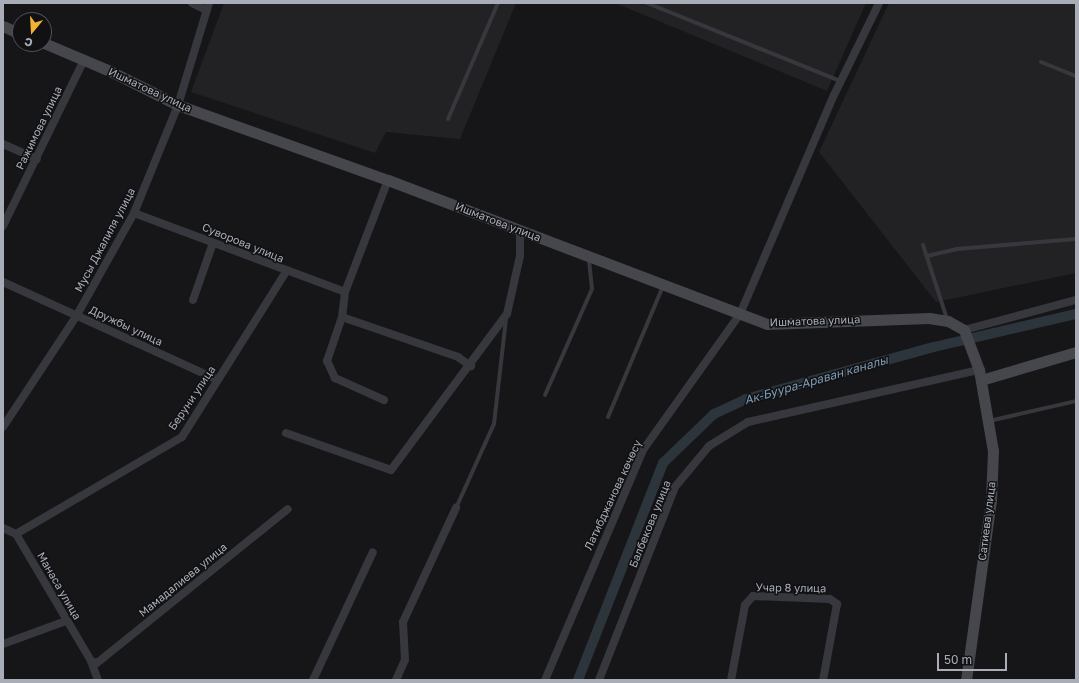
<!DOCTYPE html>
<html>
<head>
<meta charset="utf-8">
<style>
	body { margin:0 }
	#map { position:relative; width:1079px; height:683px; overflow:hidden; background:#161618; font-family:"Golos Text",sans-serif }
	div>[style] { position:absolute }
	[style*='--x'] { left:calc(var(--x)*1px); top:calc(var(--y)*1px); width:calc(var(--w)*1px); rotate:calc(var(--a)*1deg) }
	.built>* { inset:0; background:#222225 }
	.canal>* { height:10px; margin:-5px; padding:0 5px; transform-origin:5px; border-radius:5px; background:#2c353c }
	.service>* { height:4px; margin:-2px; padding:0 2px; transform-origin:2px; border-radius:2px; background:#37383d }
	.minor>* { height:8px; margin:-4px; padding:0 4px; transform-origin:4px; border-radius:4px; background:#37383d }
	.secondary>* { height:11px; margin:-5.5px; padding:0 5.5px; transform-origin:5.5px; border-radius:5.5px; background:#45474d }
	span { translate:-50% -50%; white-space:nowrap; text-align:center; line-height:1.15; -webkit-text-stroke:3px #111113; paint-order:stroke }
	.street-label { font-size:11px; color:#a8adb8 }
	.water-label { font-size:12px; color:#7f9bb3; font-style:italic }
	.frame { position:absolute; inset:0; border:4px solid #a8adb8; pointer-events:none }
	.north { position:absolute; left:12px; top:12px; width:40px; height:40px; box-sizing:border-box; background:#111113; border:1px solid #4d4f55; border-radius:50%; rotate:198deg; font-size:11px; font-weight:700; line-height:16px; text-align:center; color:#a8adb8 }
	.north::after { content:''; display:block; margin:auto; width:14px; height:18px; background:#f2b134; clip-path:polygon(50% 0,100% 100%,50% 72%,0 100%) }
	.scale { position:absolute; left:937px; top:653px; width:70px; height:18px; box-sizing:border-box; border:2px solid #a8adb8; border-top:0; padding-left:5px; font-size:12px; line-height:14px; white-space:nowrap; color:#a8adb8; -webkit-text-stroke:3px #111113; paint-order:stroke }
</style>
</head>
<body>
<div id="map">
	<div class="built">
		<div style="clip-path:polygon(224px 3px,516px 3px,460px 139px,386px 132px,375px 153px,191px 92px)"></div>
		<div style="clip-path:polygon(615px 3px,866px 3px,827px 91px)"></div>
		<div style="clip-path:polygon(889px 3px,1076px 3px,1076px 273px,936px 302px,819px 152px)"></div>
	</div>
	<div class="canal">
		<div style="--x:578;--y:680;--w:233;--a:-68.6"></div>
		<div style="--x:663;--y:463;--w:71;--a:-43.9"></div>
		<div style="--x:714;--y:414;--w:35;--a:-25"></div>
		<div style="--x:746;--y:399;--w:195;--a:-15.5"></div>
		<div style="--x:934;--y:347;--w:146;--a:-13.1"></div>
	</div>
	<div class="service">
		<div style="--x:647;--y:3;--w:208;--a:22"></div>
		<div style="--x:1041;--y:62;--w:38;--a:22"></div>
		<div style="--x:448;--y:119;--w:126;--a:-66.7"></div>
		<div style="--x:923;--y:245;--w:78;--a:72"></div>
		<div style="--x:927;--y:256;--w:31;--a:-13"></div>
		<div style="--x:957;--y:249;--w:119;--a:-4.8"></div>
		<div style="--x:545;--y:395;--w:116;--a:-66.1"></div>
		<div style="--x:592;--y:289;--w:30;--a:-96"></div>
		<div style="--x:608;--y:417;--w:142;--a:-67.2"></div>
		<div style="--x:989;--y:421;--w:89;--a:-12.9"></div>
		<div style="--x:456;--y:508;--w:92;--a:-65.7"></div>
		<div style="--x:494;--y:424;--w:107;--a:-83.5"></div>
	</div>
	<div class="minor">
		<div style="--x:192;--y:3;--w:16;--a:27"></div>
		<div style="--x:3;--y:144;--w:37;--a:24"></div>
		<div style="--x:134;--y:213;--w:225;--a:20.5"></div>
		<div style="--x:3;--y:226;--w:185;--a:-64"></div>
		<div style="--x:3;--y:282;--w:236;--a:24.5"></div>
		<div style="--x:193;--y:300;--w:60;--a:-70.7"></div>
		<div style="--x:342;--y:317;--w:123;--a:19"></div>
		<div style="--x:458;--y:357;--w:16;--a:35"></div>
		<div style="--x:964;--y:330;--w:116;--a:-15"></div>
		<div style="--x:384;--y:400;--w:54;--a:-155.8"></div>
		<div style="--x:335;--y:378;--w:19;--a:-115"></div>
		<div style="--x:327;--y:361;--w:46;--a:-71.2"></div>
		<div style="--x:342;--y:317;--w:25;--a:-83"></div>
		<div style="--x:345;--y:292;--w:120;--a:-69"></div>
		<div style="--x:3;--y:427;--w:134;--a:-56.5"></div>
		<div style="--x:77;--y:315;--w:117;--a:-60.8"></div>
		<div style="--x:134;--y:213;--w:117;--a:-67.8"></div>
		<div style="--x:178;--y:105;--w:107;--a:-73.1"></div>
		<div style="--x:286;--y:433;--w:111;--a:19.4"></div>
		<div style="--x:391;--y:470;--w:194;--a:-53.4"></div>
		<div style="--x:507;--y:314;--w:59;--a:-77.4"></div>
		<div style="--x:520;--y:256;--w:26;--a:-90"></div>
		<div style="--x:3;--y:528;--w:14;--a:25"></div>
		<div style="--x:16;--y:534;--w:147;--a:59.4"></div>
		<div style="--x:91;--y:661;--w:20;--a:70"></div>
		<div style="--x:16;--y:534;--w:192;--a:-30.3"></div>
		<div style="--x:182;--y:437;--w:195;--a:-57.8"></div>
		<div style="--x:3;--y:644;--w:67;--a:-20.1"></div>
		<div style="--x:91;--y:661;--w:6;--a:18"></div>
		<div style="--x:97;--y:663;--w:245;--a:-38.9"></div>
		<div style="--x:313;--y:680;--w:141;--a:-64.9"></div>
		<div style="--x:396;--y:680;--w:22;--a:-66"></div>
		<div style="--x:405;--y:660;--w:38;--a:-93"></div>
		<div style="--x:403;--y:622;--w:126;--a:-65.1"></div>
		<div style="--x:545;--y:680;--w:250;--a:-66.9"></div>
		<div style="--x:643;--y:450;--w:167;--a:-54.5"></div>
		<div style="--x:740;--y:314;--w:238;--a:-66.8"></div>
		<div style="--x:834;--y:95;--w:102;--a:-63.9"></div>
		<div style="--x:599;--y:680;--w:207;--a:-68.5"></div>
		<div style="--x:675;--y:487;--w:53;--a:-50.3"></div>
		<div style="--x:709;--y:446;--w:46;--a:-31.6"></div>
		<div style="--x:748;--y:422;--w:237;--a:-12.7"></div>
		<div style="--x:731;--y:680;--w:76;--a:-79.4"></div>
		<div style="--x:745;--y:605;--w:12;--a:-48"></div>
		<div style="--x:753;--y:596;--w:77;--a:2.2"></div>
		<div style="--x:830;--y:599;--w:9;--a:36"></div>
		<div style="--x:837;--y:604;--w:77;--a:100.4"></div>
	</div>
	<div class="secondary">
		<div style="--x:3;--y:26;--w:19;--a:25"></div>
		<div style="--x:44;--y:43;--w:72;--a:23"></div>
		<div style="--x:110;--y:71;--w:76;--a:26.6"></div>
		<div style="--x:178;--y:105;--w:223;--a:19.7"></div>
		<div style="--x:388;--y:180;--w:405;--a:20.8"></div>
		<div style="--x:767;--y:324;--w:162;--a:-2.1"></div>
		<div style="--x:929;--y:318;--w:19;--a:9"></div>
		<div style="--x:948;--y:321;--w:18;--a:29"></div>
		<div style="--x:964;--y:330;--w:43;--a:69.4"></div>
		<div style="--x:979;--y:370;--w:82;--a:80.2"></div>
		<div style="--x:993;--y:451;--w:49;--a:92.3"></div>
		<div style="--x:991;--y:500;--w:182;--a:97.9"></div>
		<div style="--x:981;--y:380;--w:99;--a:-16.4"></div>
	</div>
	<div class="street-label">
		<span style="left:150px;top:90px;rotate:25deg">Ишматова улица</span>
		<span style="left:39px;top:128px;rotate:-64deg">Ражимова улица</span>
		<span style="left:498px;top:222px;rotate:21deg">Ишматова улица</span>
		<span style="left:105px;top:240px;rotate:-62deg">Мусы Джалиля улица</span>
		<span style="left:243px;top:243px;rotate:22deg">Суворова улица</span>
		<span style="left:815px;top:321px;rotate:-2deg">Ишматова улица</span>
		<span style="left:126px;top:326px;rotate:25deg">Дружбы улица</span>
		<span style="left:192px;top:398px;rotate:-56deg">Беруни улица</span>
		<span style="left:613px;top:495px;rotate:-65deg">Латибджанова көчөсү</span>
		<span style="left:987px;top:521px;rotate:-83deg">Сатиева улица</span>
		<span style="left:650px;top:524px;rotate:-68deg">Балбекова улица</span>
		<span style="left:183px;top:580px;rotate:-39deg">Мамадалиева улица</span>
		<span style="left:59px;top:586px;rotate:60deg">Манаса улица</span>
		<span style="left:791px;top:588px;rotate:1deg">Учар 8 улица</span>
	</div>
	<div class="water-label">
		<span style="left:816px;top:380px;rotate:-16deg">Ак-Буура-Араван каналы</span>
	</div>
	<div class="frame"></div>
	<div class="north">С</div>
	<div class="scale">50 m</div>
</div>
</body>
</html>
